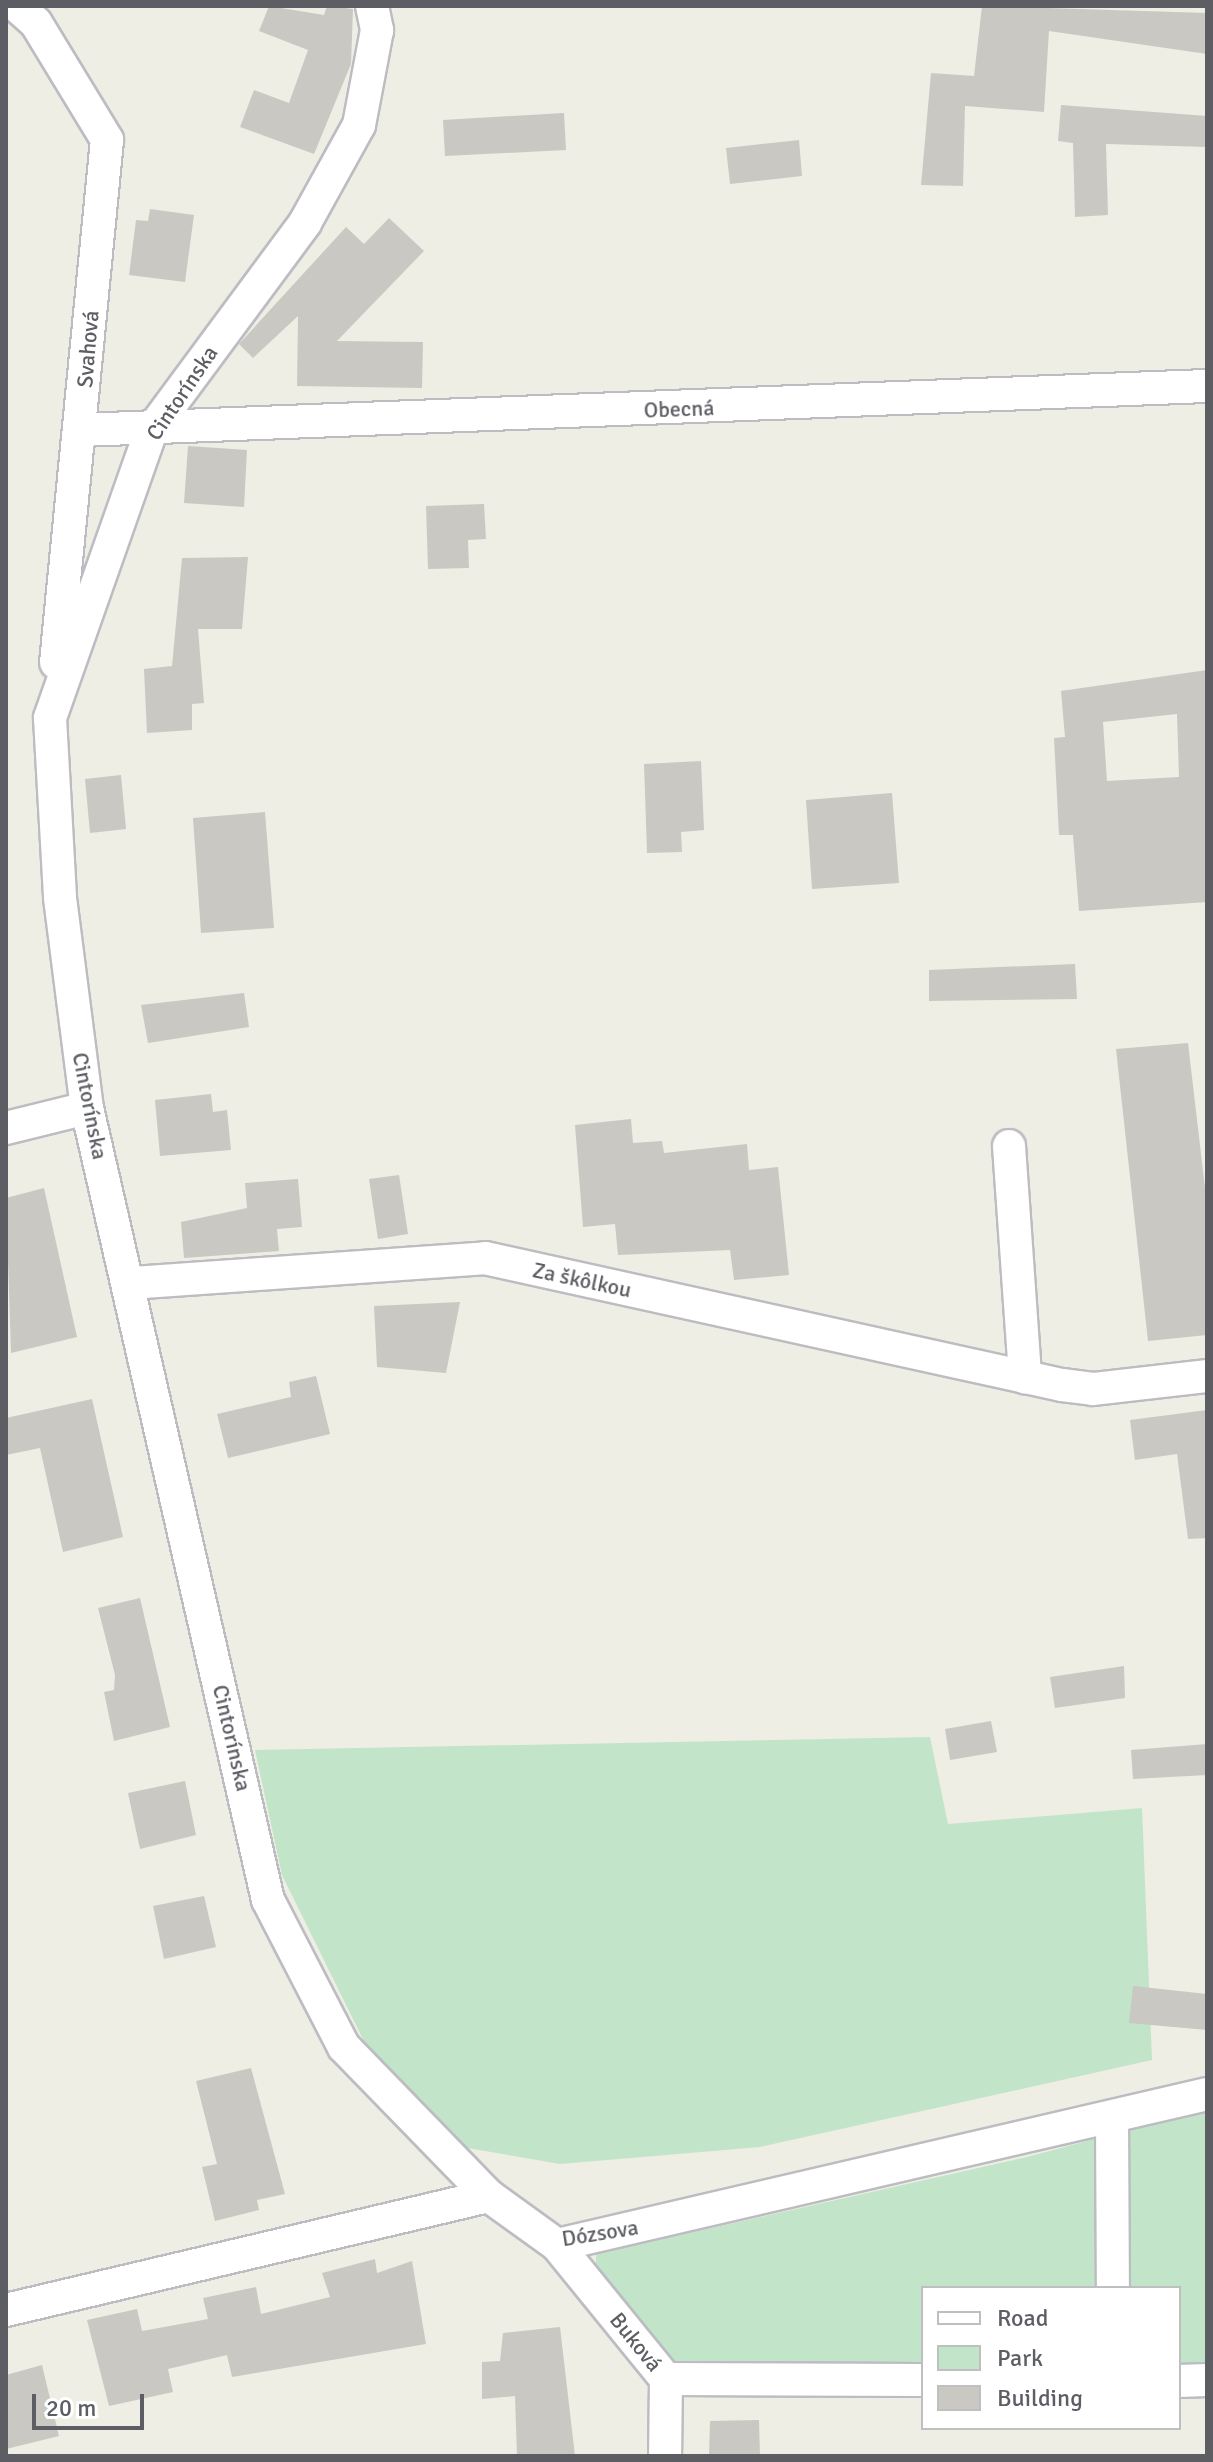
<!DOCTYPE html>
<html>
<head>
<meta charset="utf-8">
<style>
	body { margin:0 }
	#map { position:relative; width:1213px; height:2462px; overflow:hidden; background:#eeeee4; font-family:Signika,sans-serif }
	div>[style] { position:absolute }
	[style*='--x'] { left:calc(var(--x)*1px); top:calc(var(--y)*1px); width:calc(var(--w)*1px); rotate:calc(var(--a)*1deg) }
	.green>* { inset:0; background:#c2e4c9 }
	.building>* { inset:0; background:#cac8c2 }
	.roads { filter:drop-shadow(2px 0 #bcbcc2) drop-shadow(-2px 0 #bcbcc2) drop-shadow(0 2px #bcbcc2) drop-shadow(0 -2px #bcbcc2) }
	.minor>* { height:32px; margin:-16px; padding:0 16px; transform-origin:16px; border-radius:16px; background:#fff }
	span { translate:-50% -50%; white-space:nowrap; text-align:center; line-height:1.15; -webkit-text-stroke:6px #fff; paint-order:stroke }
	.street-label { font-size:22px; color:#5c5e64 }
	.frame { position:absolute; inset:0; border:8px solid #5c5e64; pointer-events:none }
	.legend { position:absolute; left:921px; top:2286px; width:260px; height:144px; box-sizing:border-box; background:#fff; border:2px solid #bebfc1; margin:0; padding:10px 14px; list-style:none; font-size:24px; color:#5c5e64 }
	.legend li { display:flex; align-items:center; gap:16px; height:40px }
	.legend b { width:40px; border:2px solid #bebfc1 }
	.scale { position:absolute; left:32px; top:2394px; width:112px; height:36px; box-sizing:border-box; border:4px solid #5c5e64; border-top:0; padding-left:10px; font-size:24px; line-height:28px; white-space:nowrap; color:#5c5e64; -webkit-text-stroke:6px #fff; paint-order:stroke }
</style>
</head>
<body>
<div id="map">
	<div class="green">
		<div style="clip-path:polygon(930px 1737px,948px 1824px,1142px 1808px,1152px 2060px,760px 2147px,560px 2164px,450px 2145px,388px 2090px,282px 1875px,255px 1750px)"></div>
		<div style="clip-path:polygon(1207px 2109px,1207px 2378px,1179px 2378px,1179px 2288px,923px 2288px,923px 2380px,693px 2382px,596px 2278px,596px 2254px,1027px 2157px)"></div>
	</div>
	<div class="building">
		<div style="clip-path:polygon(269px 6px,324px 15px,327px 6px,353px 9px,351px 64px,314px 154px,240px 127px,254px 90px,289px 103px,308px 50px,259px 31px)"></div>
		<div style="clip-path:polygon(982px 6px,1207px 13px,1207px 54px,1049px 31px,1044px 112px,965px 106px,963px 186px,921px 185px,931px 73px,974px 76px)"></div>
		<div style="clip-path:polygon(1061px 105px,1207px 116px,1207px 147px,1106px 144px,1108px 215px,1075px 217px,1073px 143px,1058px 141px)"></div>
		<div style="clip-path:polygon(564px 113px,566px 150px,445px 156px,443px 120px)"></div>
		<div style="clip-path:polygon(799px 140px,802px 176px,730px 184px,726px 148px)"></div>
		<div style="clip-path:polygon(150px 209px,194px 215px,185px 282px,129px 275px,136px 220px,148px 221px)"></div>
		<div style="clip-path:polygon(389px 218px,424px 251px,337px 341px,423px 342px,422px 388px,297px 386px,298px 316px,253px 358px,239px 344px,346px 227px,364px 244px)"></div>
		<div style="clip-path:polygon(188px 446px,247px 450px,244px 507px,184px 503px)"></div>
		<div style="clip-path:polygon(484px 504px,486px 539px,468px 540px,469px 568px,428px 569px,426px 506px)"></div>
		<div style="clip-path:polygon(248px 557px,242px 629px,198px 629px,204px 703px,192px 704px,192px 730px,147px 733px,144px 669px,172px 666px,182px 558px)"></div>
		<div style="clip-path:polygon(evenodd,1207px 670px,1207px 902px,1079px 911px,1073px 835px,1059px 835px,1054px 738px,1065px 737px,1061px 691px,1207px 670px,1177px 714px,1179px 777px,1107px 781px,1103px 722px,1177px 714px)"></div>
		<div style="clip-path:polygon(701px 761px,704px 830px,681px 832px,682px 852px,647px 853px,644px 764px)"></div>
		<div style="clip-path:polygon(121px 775px,126px 829px,90px 833px,85px 779px)"></div>
		<div style="clip-path:polygon(892px 793px,899px 883px,812px 889px,806px 800px)"></div>
		<div style="clip-path:polygon(265px 812px,274px 928px,201px 933px,193px 818px)"></div>
		<div style="clip-path:polygon(1075px 964px,1077px 999px,929px 1001px,929px 970px)"></div>
		<div style="clip-path:polygon(244px 993px,249px 1027px,148px 1043px,141px 1005px)"></div>
		<div style="clip-path:polygon(1188px 1043px,1207px 1205px,1207px 1335px,1148px 1341px,1116px 1049px)"></div>
		<div style="clip-path:polygon(211px 1094px,213px 1112px,227px 1110px,231px 1150px,160px 1156px,155px 1100px)"></div>
		<div style="clip-path:polygon(631px 1119px,633px 1143px,662px 1141px,664px 1153px,747px 1144px,749px 1170px,778px 1167px,789px 1275px,734px 1280px,730px 1250px,618px 1255px,615px 1224px,583px 1227px,575px 1125px)"></div>
		<div style="clip-path:polygon(399px 1175px,408px 1234px,378px 1239px,369px 1179px)"></div>
		<div style="clip-path:polygon(298px 1179px,302px 1227px,277px 1229px,279px 1251px,184px 1258px,181px 1222px,247px 1208px,245px 1183px)"></div>
		<div style="clip-path:polygon(44px 1188px,77px 1337px,11px 1353px,6px 1198px)"></div>
		<div style="clip-path:polygon(460px 1302px,446px 1373px,377px 1367px,374px 1306px)"></div>
		<div style="clip-path:polygon(316px 1376px,330px 1434px,228px 1458px,217px 1414px,291px 1397px,289px 1382px)"></div>
		<div style="clip-path:polygon(92px 1399px,123px 1537px,63px 1552px,40px 1448px,6px 1455px,6px 1418px)"></div>
		<div style="clip-path:polygon(1207px 1410px,1207px 1538px,1188px 1539px,1177px 1454px,1135px 1460px,1130px 1420px)"></div>
		<div style="clip-path:polygon(140px 1598px,170px 1727px,114px 1741px,104px 1692px,114px 1690px,115px 1675px,98px 1608px)"></div>
		<div style="clip-path:polygon(1124px 1666px,1125px 1698px,1055px 1708px,1050px 1677px)"></div>
		<div style="clip-path:polygon(991px 1721px,997px 1752px,950px 1760px,945px 1729px)"></div>
		<div style="clip-path:polygon(1207px 1744px,1207px 1775px,1133px 1779px,1131px 1750px)"></div>
		<div style="clip-path:polygon(185px 1781px,196px 1835px,140px 1849px,128px 1793px)"></div>
		<div style="clip-path:polygon(204px 1896px,216px 1947px,164px 1959px,153px 1906px)"></div>
		<div style="clip-path:polygon(1133px 1986px,1207px 1994px,1207px 2030px,1129px 2023px)"></div>
		<div style="clip-path:polygon(251px 2068px,285px 2194px,257px 2200px,259px 2210px,215px 2221px,202px 2167px,217px 2164px,196px 2081px)"></div>
		<div style="clip-path:polygon(375px 2259px,377px 2273px,412px 2261px,426px 2344px,232px 2377px,227px 2355px,168px 2369px,173px 2392px,109px 2406px,87px 2320px,137px 2309px,142px 2331px,208px 2319px,203px 2298px,256px 2287px,261px 2314px,330px 2297px,322px 2273px)"></div>
		<div style="clip-path:polygon(560px 2327px,575px 2456px,517px 2456px,515px 2396px,482px 2399px,482px 2362px,500px 2361px,503px 2333px)"></div>
		<div style="clip-path:polygon(42px 2365px,59px 2436px,6px 2449px,6px 2375px)"></div>
		<div style="clip-path:polygon(759px 2420px,760px 2456px,709px 2456px,710px 2421px)"></div>
	</div>
	<div class="roads">
		<div class="minor">
			<div style="--x:17;--y:6;--w:25;--a:42"></div>
			<div style="--x:36;--y:23;--w:137;--a:58.7"></div>
			<div style="--x:107;--y:140;--w:525;--a:95.57"></div>
			<div style="--x:372;--y:6;--w:25;--a:78"></div>
			<div style="--x:377;--y:30;--w:97;--a:100.7"></div>
			<div style="--x:359;--y:125;--w:112;--a:118.9"></div>
			<div style="--x:305;--y:223;--w:259;--a:126.5"></div>
			<div style="--x:151;--y:431;--w:304;--a:109.4"></div>
			<div style="--x:50;--y:718;--w:180;--a:86.8"></div>
			<div style="--x:60;--y:898;--w:212;--a:82.7"></div>
			<div style="--x:87;--y:1108;--w:812;--a:77.13"></div>
			<div style="--x:268;--y:1900;--w:165;--a:62.7"></div>
			<div style="--x:344;--y:2047;--w:208;--a:45.8"></div>
			<div style="--x:489;--y:2196;--w:84;--a:35.8"></div>
			<div style="--x:557;--y:2245;--w:667;--a:-13.08"></div>
			<div style="--x:81;--y:430;--w:1127;--a:-2.24"></div>
			<div style="--x:6;--y:1128;--w:83;--a:-13.9"></div>
			<div style="--x:1009;--y:1146;--w:232;--a:86"></div>
			<div style="--x:131;--y:1283;--w:355;--a:-4"></div>
			<div style="--x:485;--y:1258;--w:591;--a:12.41"></div>
			<div style="--x:1062;--y:1385;--w:31;--a:7"></div>
			<div style="--x:1093;--y:1389;--w:115;--a:-6.5"></div>
			<div style="--x:1112;--y:2117;--w:171;--a:89.7"></div>
			<div style="--x:557;--y:2245;--w:173;--a:50.9"></div>
			<div style="--x:666;--y:2379;--w:77;--a:90.7"></div>
			<div style="--x:6;--y:2310;--w:496;--a:-13.3"></div>
			<div style="--x:666;--y:2379;--w:257;--a:0.2"></div>
			<div style="--x:1179;--y:2381;--w:28;--a:-2"></div>
		</div>
	</div>
	<div class="street-label">
		<span style="left:88px;top:349px;rotate:-85deg">Svahová</span>
		<span style="left:182px;top:393px;rotate:-56deg">Cintorínska</span>
		<span style="left:679px;top:409px;rotate:-2deg">Obecná</span>
		<span style="left:90px;top:1106px;rotate:79deg">Cintorínska</span>
		<span style="left:582px;top:1280px;rotate:12deg">Za škôlkou</span>
		<span style="left:232px;top:1738px;rotate:77deg">Cintorínska</span>
		<span style="left:600px;top:2233px;rotate:-9deg">Dózsova</span>
		<span style="left:636px;top:2342px;rotate:51deg">Buková</span>
	</div>
	<div class="frame"></div>
	<ul class="legend">
	<li><b style="height:10px;background:#fff"></b>Road</li>
	<li><b style="height:22px;background:#c2e4c9"></b>Park</li>
	<li><b style="height:22px;background:#cac8c2"></b>Building</li>
	</ul>
	<div class="scale">20 m</div>
</div>
</body>
</html>
